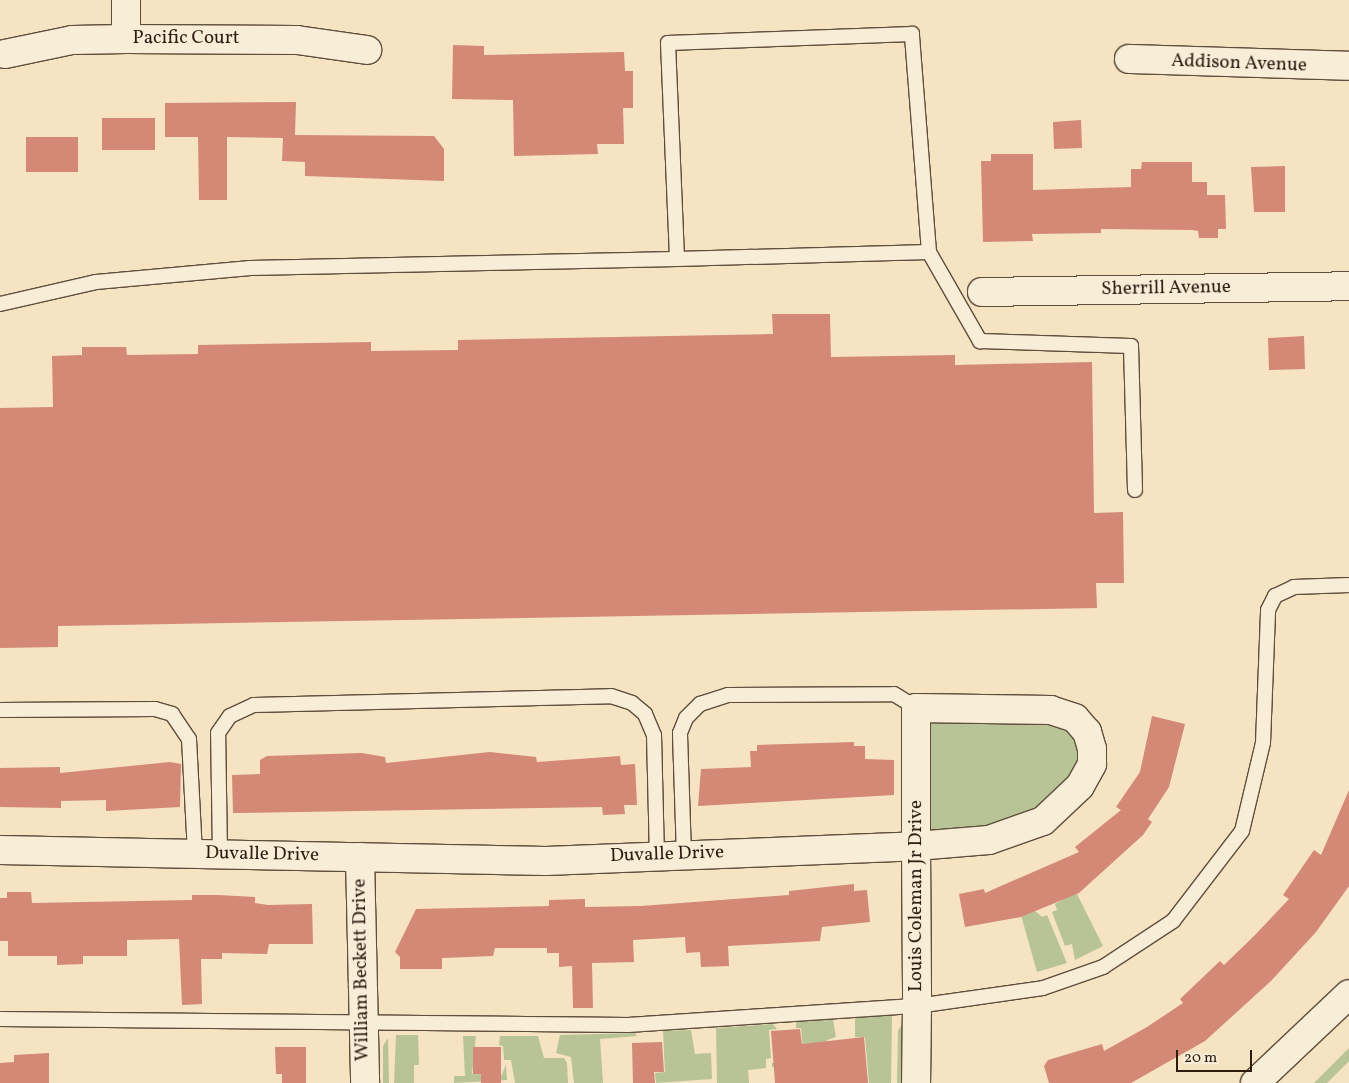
<!DOCTYPE html>
<html>
<head>
<meta charset="utf-8">
<style>
	body { margin:0 }
	#map { position:relative; width:1349px; height:1083px; overflow:hidden; background:#f5e3c2; font-family:Vollkorn,serif }
	div>[style] { position:absolute }
	[style*='--x'] { left:calc(var(--x)*1px); top:calc(var(--y)*1px); width:calc(var(--w)*1px); rotate:calc(var(--a)*1deg) }
	.green>* { inset:0; background:#b8c496 }
	.building>* { inset:0; background:#d38976 }
	.roads { filter:drop-shadow(1px 0 #604e3d) drop-shadow(-1px 0 #604e3d) drop-shadow(0 1px #604e3d) drop-shadow(0 -1px #604e3d) }
	.service>* { height:14px; margin:-7px; padding:0 7px; transform-origin:7px; border-radius:7px; background:#f8edd7 }
	.minor>* { height:28px; margin:-14px; padding:0 14px; transform-origin:14px; border-radius:14px; background:#f8edd7 }
	span { translate:-50% -50%; white-space:nowrap; text-align:center; line-height:1.15; -webkit-text-stroke:4.5px #f8edd7; paint-order:stroke }
	.street-label { font-size:19px; color:#2e1c11 }
	.scale { position:absolute; left:1176px; top:1050px; width:76px; height:22px; box-sizing:border-box; border:2px solid #2e1c11; border-top:0; padding-left:6px; font-size:15px; line-height:18px; white-space:nowrap; color:#2e1c11; -webkit-text-stroke:4px #f8edd7; paint-order:stroke }
</style>
</head>
<body>
<div id="map">
	<div class="green">
		<div style="clip-path:polygon(1055px 722px,1072px 730px,1081px 755px,1076px 771px,1040px 808px,977px 830px,929px 831px,926px 728px,930px 723px)"></div>
		<div style="clip-path:polygon(1076px 892px,1103px 946px,1075px 960px,1072px 944px,1065px 946px,1052px 912px,1057px 910px,1055px 904px)"></div>
		<div style="clip-path:polygon(1035px 911px,1042px 917px,1047px 915px,1067px 963px,1037px 972px,1021px 915px)"></div>
		<div style="clip-path:polygon(892px 1015px,891px 1083px,869px 1083px,865px 1037px,855px 1037px,855px 1017px)"></div>
		<div style="clip-path:polygon(833px 1019px,836px 1037px,827px 1040px,828px 1070px,772px 1067px,772px 1063px,804px 1058px,801px 1028px,796px 1028px,796px 1022px)"></div>
		<div style="clip-path:polygon(903px 1023px,902px 1083px,897px 1083px,898px 1031px)"></div>
		<div style="clip-path:polygon(773px 1024px,777px 1029px,769px 1030px,771px 1058px,766px 1059px,766px 1068px,748px 1070px,749px 1083px,717px 1083px,716px 1028px)"></div>
		<div style="clip-path:polygon(691px 1030px,695px 1054px,711px 1053px,712px 1079px,656px 1083px,655px 1073px,665px 1072px,663px 1031px)"></div>
		<div style="clip-path:polygon(635px 1033px,637px 1036px,600px 1039px,603px 1083px,574px 1083px,571px 1057px,556px 1053px,560px 1035px)"></div>
		<div style="clip-path:polygon(396px 1035px,418px 1035px,419px 1065px,414px 1065px,414px 1083px,394px 1083px)"></div>
		<div style="clip-path:polygon(463px 1036px,476px 1036px,472px 1074px,502px 1075px,506px 1064px,507px 1080px,454px 1083px,454px 1076px,465px 1076px)"></div>
		<div style="clip-path:polygon(500px 1036px,538px 1036px,544px 1058px,564px 1058px,567px 1063px,568px 1083px,515px 1083px,511px 1060px,504px 1060px,503px 1046px,499px 1045px)"></div>
		<div style="clip-path:polygon(388px 1038px,389px 1083px,383px 1083px,383px 1046px)"></div>
		<div style="clip-path:polygon(1349px 1048px,1349px 1061px,1327px 1083px,1314px 1083px)"></div>
	</div>
	<div class="building">
		<div style="clip-path:polygon(453px 45px,484px 46px,484px 55px,624px 52px,625px 71px,633px 71px,633px 108px,623px 108px,624px 144px,597px 144px,598px 154px,514px 156px,513px 100px,452px 99px)"></div>
		<div style="clip-path:polygon(296px 102px,295px 135px,434px 136px,444px 149px,444px 181px,305px 176px,305px 162px,282px 161px,283px 138px,227px 137px,227px 200px,199px 200px,198px 137px,165px 137px,165px 103px)"></div>
		<div style="clip-path:polygon(102px 118px,155px 118px,155px 150px,102px 150px)"></div>
		<div style="clip-path:polygon(1081px 120px,1082px 148px,1054px 149px,1053px 122px)"></div>
		<div style="clip-path:polygon(26px 137px,78px 137px,78px 172px,26px 172px)"></div>
		<div style="clip-path:polygon(991px 154px,1033px 154px,1033px 190px,1131px 187px,1131px 169px,1141px 169px,1142px 162px,1192px 162px,1192px 182px,1207px 182px,1207px 195px,1225px 195px,1226px 229px,1218px 229px,1218px 238px,1199px 238px,1198px 231px,1192px 230px,1101px 229px,1101px 233px,1032px 234px,1033px 241px,983px 242px,981px 161px,991px 161px)"></div>
		<div style="clip-path:polygon(1285px 166px,1285px 212px,1254px 212px,1251px 167px)"></div>
		<div style="clip-path:polygon(772px 314px,830px 314px,831px 357px,955px 355px,955px 365px,1092px 362px,1094px 513px,1123px 512px,1124px 583px,1096px 583px,1097px 608px,58px 626px,58px 647px,0 648px,0 408px,53px 407px,52px 356px,82px 355px,82px 347px,126px 347px,127px 355px,198px 354px,198px 345px,371px 342px,371px 351px,458px 350px,458px 340px,773px 334px)"></div>
		<div style="clip-path:polygon(1304px 336px,1305px 369px,1269px 370px,1268px 338px)"></div>
		<div style="clip-path:polygon(1152px 716px,1185px 724px,1169px 787px,1148px 819px,1152px 822px,1143px 835px,1079px 893px,1021px 917px,965px 927px,959px 894px,984px 889px,985px 893px,1079px 852px,1075px 847px,1121px 810px,1116px 807px,1140px 772px)"></div>
		<div style="clip-path:polygon(854px 742px,854px 746px,865px 746px,865px 759px,894px 760px,894px 795px,698px 806px,701px 769px,751px 767px,750px 751px,757px 751px,757px 745px)"></div>
		<div style="clip-path:polygon(490px 752px,536px 757px,537px 762px,620px 756px,621px 765px,635px 764px,637px 805px,624px 805px,625px 814px,603px 815px,602px 807px,233px 813px,232px 775px,260px 774px,260px 760px,267px 756px,362px 753px,385px 757px,386px 763px)"></div>
		<div style="clip-path:polygon(170px 762px,181px 764px,180px 807px,106px 811px,106px 800px,61px 801px,61px 808px,0 807px,0 768px,60px 767px,60px 773px)"></div>
		<div style="clip-path:polygon(1349px 790px,1349px 886px,1316px 932px,1271px 981px,1205px 1041px,1131px 1083px,1049px 1083px,1044px 1066px,1048px 1060px,1102px 1044px,1104px 1051px,1147px 1027px,1183px 1003px,1180px 999px,1220px 961px,1224px 965px,1254px 936px,1289px 899px,1283px 895px,1314px 850px,1321px 855px)"></div>
		<div style="clip-path:polygon(854px 884px,854px 891px,867px 890px,870px 922px,822px 927px,820px 941px,728px 946px,729px 966px,701px 967px,700px 952px,686px 953px,685px 937px,633px 940px,634px 962px,592px 963px,593px 1008px,573px 1008px,572px 966px,559px 967px,559px 953px,547px 953px,547px 948px,495px 948px,493px 956px,442px 958px,442px 969px,400px 969px,400px 957px,395px 952px,416px 909px,549px 906px,549px 900px,585px 899px,585px 907px,641px 906px,789px 895px,789px 891px)"></div>
		<div style="clip-path:polygon(7px 892px,31px 892px,32px 903px,192px 900px,192px 895px,218px 895px,255px 897px,255px 903px,268px 905px,312px 904px,313px 944px,269px 944px,267px 954px,222px 953px,222px 959px,201px 959px,202px 1004px,182px 1005px,179px 939px,127px 940px,127px 956px,83px 956px,83px 964px,57px 965px,57px 956px,8px 956px,8px 941px,0 941px,0 898px,7px 898px)"></div>
		<div style="clip-path:polygon(800px 1029px,802px 1044px,864px 1037px,868px 1083px,775px 1083px,771px 1031px)"></div>
		<div style="clip-path:polygon(662px 1042px,664px 1072px,654px 1072px,655px 1083px,633px 1083px,632px 1043px)"></div>
		<div style="clip-path:polygon(275px 1047px,306px 1047px,306px 1083px,282px 1083px,282px 1074px,276px 1074px)"></div>
		<div style="clip-path:polygon(473px 1047px,501px 1047px,501px 1083px,481px 1083px,481px 1074px,473px 1074px)"></div>
		<div style="clip-path:polygon(49px 1053px,49px 1083px,0 1083px,0 1063px,14px 1062px,14px 1055px)"></div>
	</div>
	<div class="roads">
		<div class="service">
			<div style="--x:929;--y:252;--w:103;--a:60.2"></div>
			<div style="--x:980;--y:341;--w:151;--a:1.9"></div>
			<div style="--x:1131;--y:346;--w:144;--a:88.4"></div>
			<div style="--x:0;--y:304;--w:98;--a:-12.9"></div>
			<div style="--x:96;--y:282;--w:155;--a:-5.2"></div>
			<div style="--x:250;--y:268;--w:427;--a:-1.2"></div>
			<div style="--x:677;--y:259;--w:252;--a:-1.6"></div>
			<div style="--x:929;--y:252;--w:219;--a:-94.5"></div>
			<div style="--x:912;--y:34;--w:244;--a:177.9"></div>
			<div style="--x:668;--y:43;--w:216;--a:87.6"></div>
			<div style="--x:0;--y:710;--w:155;--a:-0.4"></div>
			<div style="--x:155;--y:709;--w:18;--a:16"></div>
			<div style="--x:172;--y:714;--w:30;--a:56"></div>
			<div style="--x:189;--y:739;--w:115;--a:87"></div>
			<div style="--x:220;--y:854;--w:121;--a:-90.9"></div>
			<div style="--x:218;--y:733;--w:21;--a:-55"></div>
			<div style="--x:230;--y:716;--w:26;--a:-25"></div>
			<div style="--x:254;--y:705;--w:357;--a:-1.4"></div>
			<div style="--x:611;--y:696;--w:22;--a:18"></div>
			<div style="--x:632;--y:703;--w:17;--a:40"></div>
			<div style="--x:645;--y:714;--w:23;--a:67"></div>
			<div style="--x:654;--y:735;--w:121;--a:88.6"></div>
			<div style="--x:684;--y:855;--w:122;--a:-91.9"></div>
			<div style="--x:680;--y:733;--w:16;--a:-68"></div>
			<div style="--x:686;--y:718;--w:20;--a:-45"></div>
			<div style="--x:700;--y:704;--w:29;--a:-18"></div>
			<div style="--x:728;--y:695;--w:166;--a:-0.3"></div>
			<div style="--x:894;--y:694;--w:26;--a:32"></div>
			<div style="--x:0;--y:1019;--w:628;--a:0.55"></div>
			<div style="--x:628;--y:1025;--w:290;--a:-3.8"></div>
			<div style="--x:917;--y:1006;--w:127;--a:-8.1"></div>
			<div style="--x:1043;--y:988;--w:64;--a:-19.3"></div>
			<div style="--x:1103;--y:967;--w:84;--a:-33.3"></div>
			<div style="--x:1173;--y:921;--w:113;--a:-52.5"></div>
			<div style="--x:1242;--y:831;--w:90;--a:-76.6"></div>
			<div style="--x:1263;--y:743;--w:133;--a:-87.8"></div>
			<div style="--x:1268;--y:610;--w:16;--a:-63"></div>
			<div style="--x:1275;--y:596;--w:21;--a:-25"></div>
			<div style="--x:1294;--y:587;--w:55;--a:-2.1"></div>
		</div>
		<div class="minor">
			<div style="--x:126;--y:0;--w:39;--a:90"></div>
			<div style="--x:5;--y:54;--w:68;--a:-11.8"></div>
			<div style="--x:72;--y:40;--w:54;--a:-1.1"></div>
			<div style="--x:126;--y:39;--w:171;--a:0.3"></div>
			<div style="--x:297;--y:40;--w:71;--a:8.1"></div>
			<div style="--x:1129;--y:59;--w:220;--a:1.8"></div>
			<div style="--x:982;--y:292;--w:367;--a:-0.9"></div>
			<div style="--x:0;--y:850;--w:546;--a:1.15"></div>
			<div style="--x:546;--y:861;--w:370;--a:-2.3"></div>
			<div style="--x:916;--y:846;--w:73;--a:-4.7"></div>
			<div style="--x:989;--y:840;--w:57;--a:-19.4"></div>
			<div style="--x:1043;--y:821;--w:51;--a:-43.4"></div>
			<div style="--x:1080;--y:786;--w:25;--a:-61"></div>
			<div style="--x:1092;--y:764;--w:15;--a:-90"></div>
			<div style="--x:1092;--y:749;--w:18;--a:-106"></div>
			<div style="--x:1087;--y:732;--w:18;--a:-131"></div>
			<div style="--x:1075;--y:718;--w:25;--a:-162"></div>
			<div style="--x:1051;--y:710;--w:135;--a:-179.2"></div>
			<div style="--x:916;--y:708;--w:138;--a:90"></div>
			<div style="--x:916;--y:846;--w:160;--a:89.6"></div>
			<div style="--x:917;--y:1006;--w:77;--a:90.7"></div>
			<div style="--x:360;--y:857;--w:226;--a:88.7"></div>
			<div style="--x:1255;--y:1083;--w:129;--a:-43.4"></div>
		</div>
	</div>
	<div class="street-label">
		<span style="left:186px;top:39px">Pacific Court</span>
		<span style="left:1239px;top:64px;rotate:2deg">Addison Avenue</span>
		<span style="left:1166px;top:289px;rotate:-1deg">Sherrill Avenue</span>
		<span style="left:262px;top:855px;rotate:1deg">Duvalle Drive</span>
		<span style="left:667px;top:855px;rotate:-2deg">Duvalle Drive</span>
		<span style="left:917px;top:896px;rotate:-90deg">Louis Coleman Jr Drive</span>
		<span style="left:362px;top:970px;rotate:-91deg">William Beckett Drive</span>
	</div>
	<div class="scale">20 m</div>
</div>
</body>
</html>
